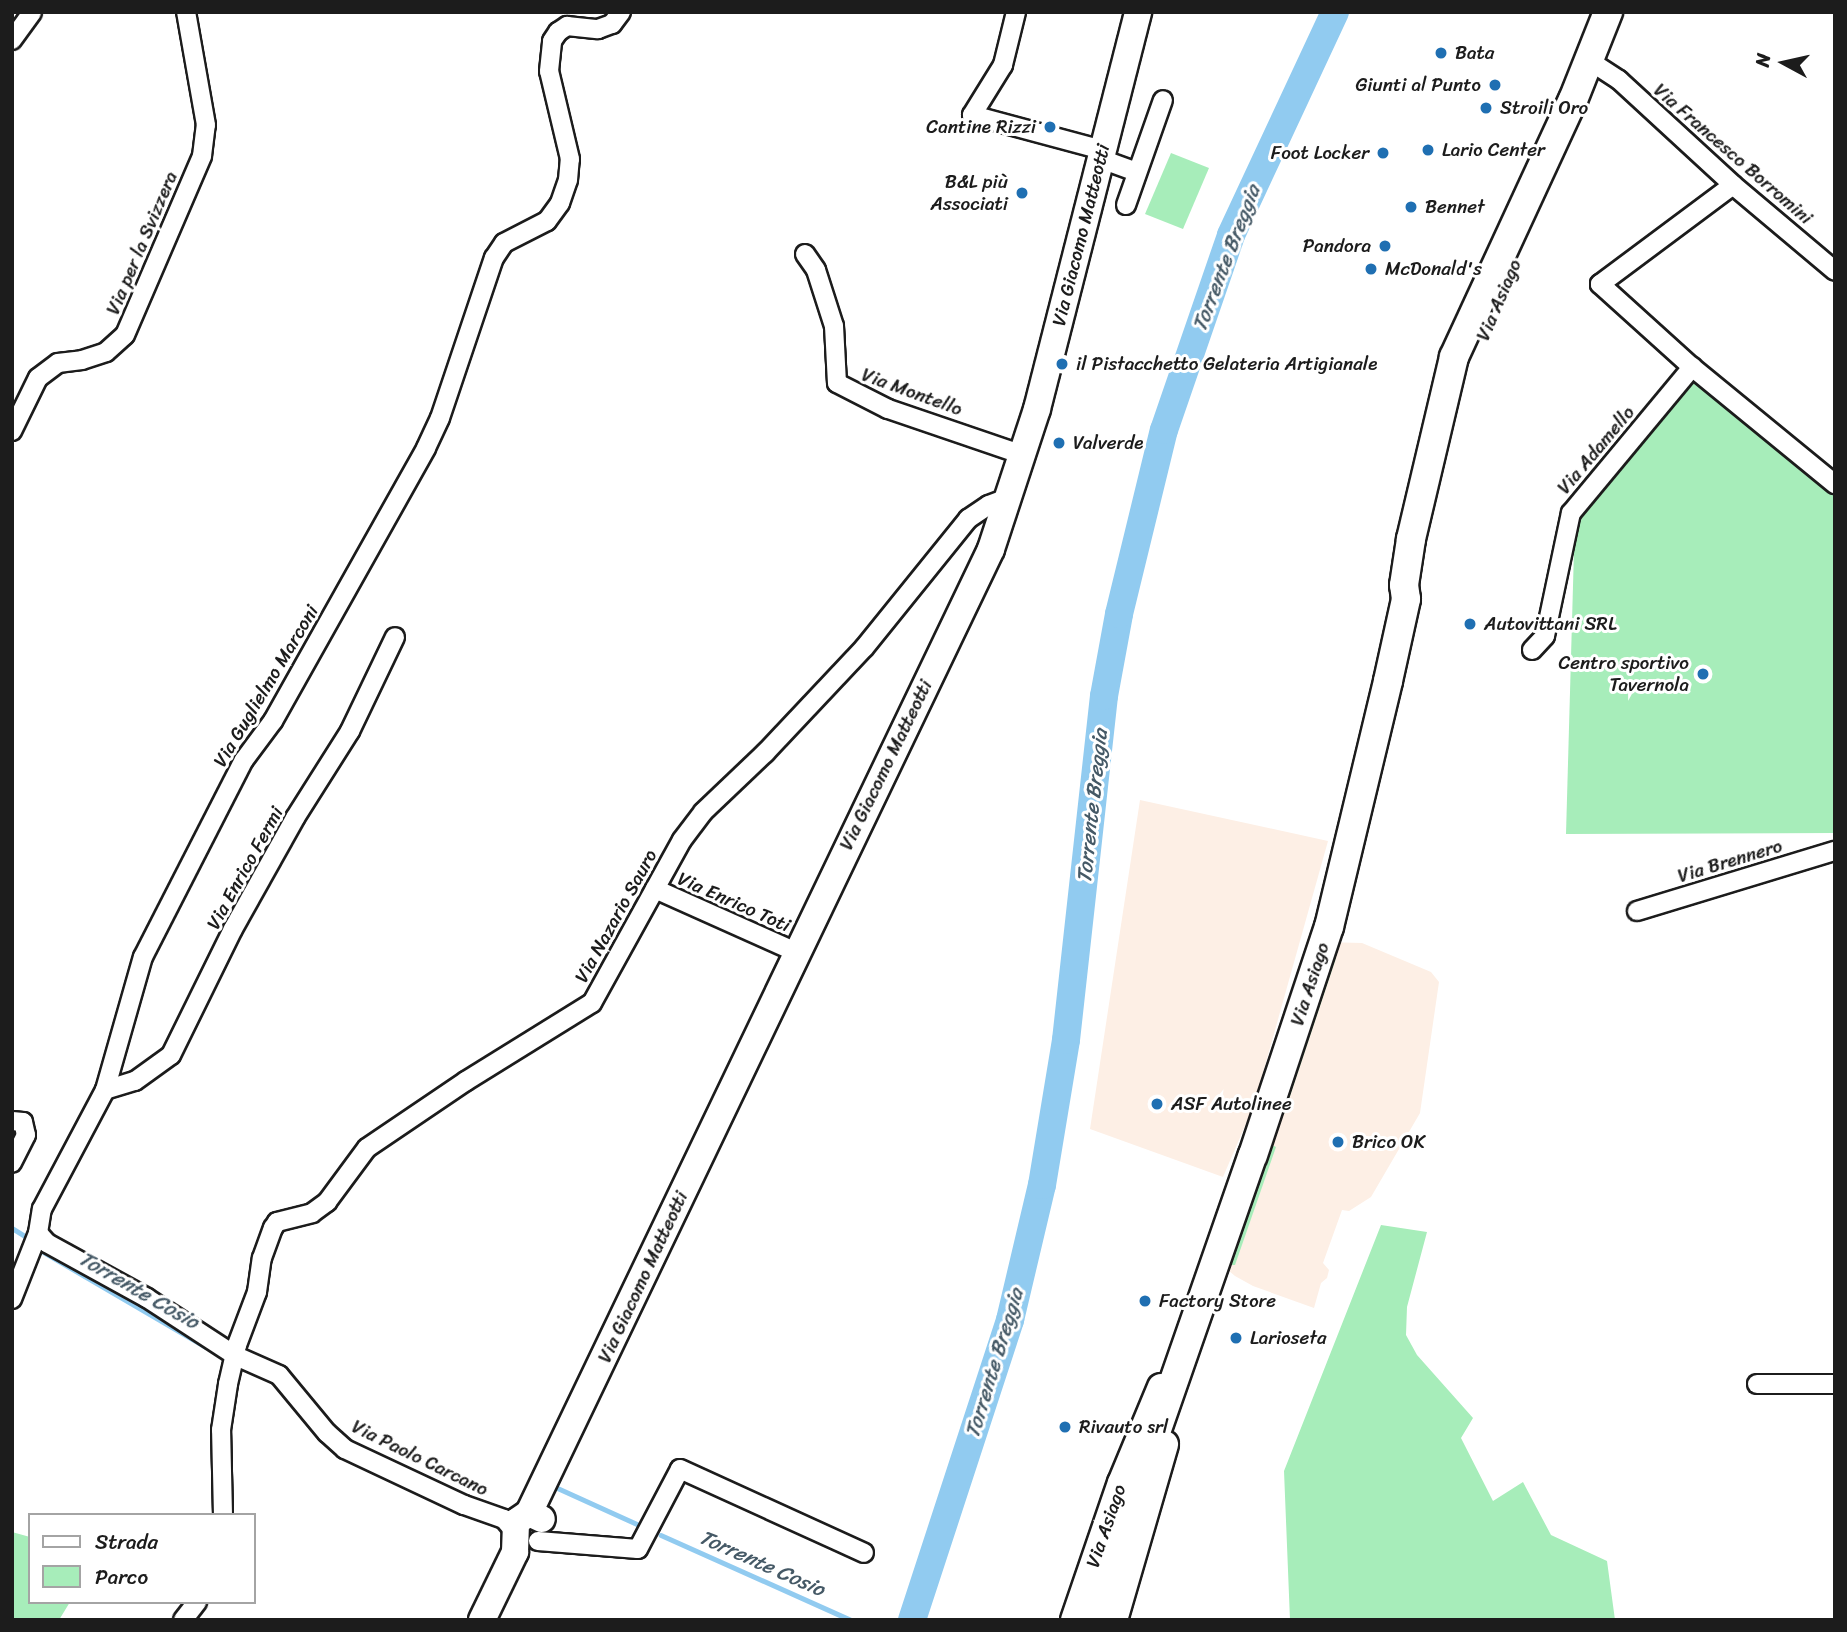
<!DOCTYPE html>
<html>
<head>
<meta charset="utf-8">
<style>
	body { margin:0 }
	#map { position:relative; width:1847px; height:1632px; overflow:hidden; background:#fff; font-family:Sriracha,sans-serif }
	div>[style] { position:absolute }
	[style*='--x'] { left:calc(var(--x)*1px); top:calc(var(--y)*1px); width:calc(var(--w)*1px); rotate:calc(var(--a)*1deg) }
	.built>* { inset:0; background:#fdefe5 }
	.green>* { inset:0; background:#a7edba }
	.stream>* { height:4.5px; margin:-2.25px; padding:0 2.25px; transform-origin:2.25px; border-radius:2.25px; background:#91cbf0 }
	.river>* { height:28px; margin:-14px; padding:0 14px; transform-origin:14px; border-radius:14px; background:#91cbf0 }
	.roads { filter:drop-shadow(2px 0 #1c1c1c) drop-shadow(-2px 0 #1c1c1c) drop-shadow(0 2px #1c1c1c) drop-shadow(0 -2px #1c1c1c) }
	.street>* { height:18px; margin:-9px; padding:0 9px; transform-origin:9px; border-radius:9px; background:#fff }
	.secondary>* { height:26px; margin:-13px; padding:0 13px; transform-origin:13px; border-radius:13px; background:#fff }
	.primary>* { height:28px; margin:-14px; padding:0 14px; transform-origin:14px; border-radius:14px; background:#fff }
	.dots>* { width:19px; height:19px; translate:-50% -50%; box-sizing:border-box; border:4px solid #fff; border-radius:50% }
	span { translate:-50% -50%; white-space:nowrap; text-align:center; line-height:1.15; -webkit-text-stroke:6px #fff; paint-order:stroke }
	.poi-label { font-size:19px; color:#1c1c1c }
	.left { translate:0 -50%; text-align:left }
	.right { translate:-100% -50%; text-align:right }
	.street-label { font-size:19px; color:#1c1c1c }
	.water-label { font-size:21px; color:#455966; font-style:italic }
	.frame { position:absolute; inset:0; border:14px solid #1c1c1c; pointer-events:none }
	.legend { position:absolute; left:28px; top:1513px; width:228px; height:91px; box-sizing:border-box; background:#fff; border:2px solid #a4a4a4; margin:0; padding:9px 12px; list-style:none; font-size:21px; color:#1c1c1c }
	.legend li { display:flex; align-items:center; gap:14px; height:35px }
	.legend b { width:35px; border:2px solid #a4a4a4 }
	.north { position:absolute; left:1749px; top:28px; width:70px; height:70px; -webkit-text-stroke:5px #fff; paint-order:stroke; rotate:278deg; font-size:19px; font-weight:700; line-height:28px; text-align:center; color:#1c1c1c }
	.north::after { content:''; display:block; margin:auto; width:24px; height:32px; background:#1c1c1c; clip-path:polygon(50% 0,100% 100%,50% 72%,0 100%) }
</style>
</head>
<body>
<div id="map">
	<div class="built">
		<div style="clip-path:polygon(1140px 800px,1328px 841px,1254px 1105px,1223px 1177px,1090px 1129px)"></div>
		<div style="clip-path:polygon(1324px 942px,1362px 943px,1431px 972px,1439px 982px,1420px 1113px,1371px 1197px,1349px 1211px,1342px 1210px,1323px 1263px,1329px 1270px,1327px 1278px,1321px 1283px,1314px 1308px,1253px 1286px,1235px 1276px,1216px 1260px)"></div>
	</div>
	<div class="green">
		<div style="clip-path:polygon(1171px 153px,1209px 168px,1183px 229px,1145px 214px)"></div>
		<div style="clip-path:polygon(1695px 370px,1835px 495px,1835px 833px,1566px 834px,1575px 515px)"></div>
		<div style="clip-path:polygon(1333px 956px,1336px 958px,1284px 1114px,1280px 1112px)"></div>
		<div style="clip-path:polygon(1270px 1144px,1276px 1147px,1235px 1265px,1228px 1265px)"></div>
		<div style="clip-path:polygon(1381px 1225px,1427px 1232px,1407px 1307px,1406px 1335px,1417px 1355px,1473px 1418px,1461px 1438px,1493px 1501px,1523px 1482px,1551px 1535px,1607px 1561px,1615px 1620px,1290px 1620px,1284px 1471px)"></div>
		<div style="clip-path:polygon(12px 1532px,30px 1537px,30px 1602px,70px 1602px,59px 1620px,12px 1620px)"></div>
	</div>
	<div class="stream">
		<div style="--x:12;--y:1228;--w:15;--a:32"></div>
		<div style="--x:40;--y:1250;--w:192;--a:30.3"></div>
		<div style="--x:551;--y:1485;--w:94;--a:24.4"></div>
		<div style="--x:661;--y:1535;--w:208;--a:24.1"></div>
	</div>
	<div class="river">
		<div style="--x:912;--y:1620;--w:316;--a:-71.9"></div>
		<div style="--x:1010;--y:1320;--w:139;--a:-76.7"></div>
		<div style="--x:1042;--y:1185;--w:147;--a:-80.6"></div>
		<div style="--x:1066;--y:1040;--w:346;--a:-83.7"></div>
		<div style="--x:1104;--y:696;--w:83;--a:-79.6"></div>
		<div style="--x:1119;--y:614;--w:189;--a:-76.3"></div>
		<div style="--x:1164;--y:430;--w:206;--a:-71"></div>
		<div style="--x:1231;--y:235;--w:246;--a:-65"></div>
	</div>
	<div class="roads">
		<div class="street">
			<div style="--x:1016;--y:12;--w:55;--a:103.8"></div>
			<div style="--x:1003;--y:65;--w:59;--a:121.8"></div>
			<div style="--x:972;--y:115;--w:136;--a:15"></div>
			<div style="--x:12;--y:40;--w:34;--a:-54"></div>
			<div style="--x:1593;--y:50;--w:15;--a:79"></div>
			<div style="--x:1596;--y:65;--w:27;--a:33"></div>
			<div style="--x:1619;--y:80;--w:155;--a:42.6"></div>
			<div style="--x:1733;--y:185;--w:133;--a:40.1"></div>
			<div style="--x:1101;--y:159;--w:38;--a:20"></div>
			<div style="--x:1733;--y:185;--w:166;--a:143.3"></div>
			<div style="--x:1600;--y:284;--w:124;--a:42.1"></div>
			<div style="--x:1692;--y:367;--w:185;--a:39.3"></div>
			<div style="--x:1126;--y:205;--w:111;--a:-70.6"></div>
			<div style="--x:805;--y:254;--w:19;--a:55"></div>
			<div style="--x:816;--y:270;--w:59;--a:72.2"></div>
			<div style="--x:834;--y:326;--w:57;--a:87"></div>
			<div style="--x:837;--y:383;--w:57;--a:27"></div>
			<div style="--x:888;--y:409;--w:143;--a:18.8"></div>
			<div style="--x:12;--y:431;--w:59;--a:-63.9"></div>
			<div style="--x:38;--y:378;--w:25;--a:-37"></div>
			<div style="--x:58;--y:363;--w:24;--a:-7"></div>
			<div style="--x:82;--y:360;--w:25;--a:-18"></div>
			<div style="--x:106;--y:352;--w:25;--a:-42"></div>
			<div style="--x:125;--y:335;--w:195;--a:-66.7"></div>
			<div style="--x:202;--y:156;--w:31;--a:-83"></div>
			<div style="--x:206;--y:125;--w:115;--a:-100"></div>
			<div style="--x:1532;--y:650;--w:19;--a:-47"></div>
			<div style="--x:1545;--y:636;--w:126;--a:-78.1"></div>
			<div style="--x:1571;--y:513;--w:190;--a:-50.3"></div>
			<div style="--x:655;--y:889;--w:154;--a:24.1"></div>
			<div style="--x:1637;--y:911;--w:207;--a:-16.9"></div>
			<div style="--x:105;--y:1090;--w:31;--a:-17"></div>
			<div style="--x:135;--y:1081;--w:44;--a:-35.8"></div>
			<div style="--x:171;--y:1055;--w:140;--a:-63.8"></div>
			<div style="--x:233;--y:929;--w:127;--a:-60.8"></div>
			<div style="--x:295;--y:818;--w:103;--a:-57.7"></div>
			<div style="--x:350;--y:731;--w:104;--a:-64.4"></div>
			<div style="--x:12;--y:1121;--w:11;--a:5"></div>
			<div style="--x:23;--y:1122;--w:13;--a:77"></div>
			<div style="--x:26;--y:1135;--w:31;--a:117"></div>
			<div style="--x:12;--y:1299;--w:71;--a:-68.5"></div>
			<div style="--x:1757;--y:1384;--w:78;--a:0"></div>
			<div style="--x:223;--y:1515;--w:85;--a:-91.3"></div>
			<div style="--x:221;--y:1430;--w:47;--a:-81.3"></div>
			<div style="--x:228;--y:1384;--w:40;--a:-77"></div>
			<div style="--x:237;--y:1345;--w:57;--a:-69.3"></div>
			<div style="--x:257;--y:1292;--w:34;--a:-82"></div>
			<div style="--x:262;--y:1258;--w:32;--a:-70"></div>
			<div style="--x:273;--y:1228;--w:7;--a:-56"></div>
			<div style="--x:277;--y:1222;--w:36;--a:-14"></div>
			<div style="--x:312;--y:1213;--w:19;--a:-36"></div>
			<div style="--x:327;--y:1202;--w:67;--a:-53.5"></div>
			<div style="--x:367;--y:1148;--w:120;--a:-34.1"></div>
			<div style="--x:466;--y:1081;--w:148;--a:-31.8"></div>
			<div style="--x:592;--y:1003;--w:186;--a:-61.1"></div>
			<div style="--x:682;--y:840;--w:35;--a:-53"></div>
			<div style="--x:703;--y:812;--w:86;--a:-43.6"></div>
			<div style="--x:765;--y:753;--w:144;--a:-46.7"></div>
			<div style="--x:864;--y:648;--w:166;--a:-51.1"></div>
			<div style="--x:968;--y:519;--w:25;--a:-34"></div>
			<div style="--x:989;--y:505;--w:22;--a:-21"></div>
			<div style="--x:515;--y:1532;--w:17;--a:-130"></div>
			<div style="--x:504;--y:1519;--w:42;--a:-160.7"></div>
			<div style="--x:464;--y:1505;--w:132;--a:-154.8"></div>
			<div style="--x:345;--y:1449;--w:24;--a:-138"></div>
			<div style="--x:327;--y:1433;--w:75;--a:-129.6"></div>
			<div style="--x:279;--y:1375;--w:47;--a:-156.2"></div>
			<div style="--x:236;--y:1356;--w:106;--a:-146.9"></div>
			<div style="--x:147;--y:1298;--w:114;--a:-151.2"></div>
			<div style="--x:47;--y:1243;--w:13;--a:-132"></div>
			<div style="--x:38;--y:1233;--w:24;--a:-81"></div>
			<div style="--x:42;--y:1209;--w:135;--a:-62.1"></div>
			<div style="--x:105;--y:1090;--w:138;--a:-74.1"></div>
			<div style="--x:143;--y:957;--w:221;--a:-62.9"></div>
			<div style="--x:244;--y:760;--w:49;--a:-53.4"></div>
			<div style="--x:273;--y:721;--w:313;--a:-60.7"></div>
			<div style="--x:426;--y:448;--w:33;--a:-65"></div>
			<div style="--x:440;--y:418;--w:169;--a:-71.4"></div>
			<div style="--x:494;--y:258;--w:18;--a:-56"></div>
			<div style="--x:504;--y:243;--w:48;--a:-27.1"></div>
			<div style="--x:547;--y:221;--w:22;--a:-54"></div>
			<div style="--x:560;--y:203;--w:24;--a:-71"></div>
			<div style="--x:568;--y:180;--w:21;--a:-85"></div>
			<div style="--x:570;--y:159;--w:90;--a:-103.4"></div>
			<div style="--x:549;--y:71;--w:30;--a:-84"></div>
			<div style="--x:552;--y:41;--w:11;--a:-56"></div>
			<div style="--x:558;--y:32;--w:11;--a:-34"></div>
			<div style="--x:567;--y:26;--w:31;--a:6"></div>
			<div style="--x:598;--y:29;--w:15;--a:-20"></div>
			<div style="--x:612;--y:24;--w:15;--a:-53"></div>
			<div style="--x:538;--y:1541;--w:100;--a:4.6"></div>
			<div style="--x:638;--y:1549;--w:90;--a:-62.3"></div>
			<div style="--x:680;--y:1469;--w:202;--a:24.5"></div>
			<div style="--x:183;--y:1620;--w:23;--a:-52"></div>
		</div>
		<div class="secondary">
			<div style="--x:529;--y:1513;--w:1069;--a:-64.39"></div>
			<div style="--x:991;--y:549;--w:147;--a:-71.8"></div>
			<div style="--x:1037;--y:409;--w:410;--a:-75.7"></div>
			<div style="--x:482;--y:1620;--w:76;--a:-64.1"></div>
			<div style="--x:515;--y:1552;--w:30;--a:-88"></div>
			<div style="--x:516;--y:1522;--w:16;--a:-35"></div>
			<div style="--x:529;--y:1513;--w:14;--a:25"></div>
			<div style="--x:1074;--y:1620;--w:145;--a:-71.1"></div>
			<div style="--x:1121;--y:1483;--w:104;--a:-67.4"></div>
			<div style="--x:1114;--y:1620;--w:183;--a:-73.8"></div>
		</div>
		<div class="primary">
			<div style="--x:1096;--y:1620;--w:91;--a:-74"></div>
			<div style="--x:1121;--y:1533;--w:400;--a:-70.8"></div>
			<div style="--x:1253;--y:1155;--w:240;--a:-71.6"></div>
			<div style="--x:1329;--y:927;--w:253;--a:-76.5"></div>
			<div style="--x:1388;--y:681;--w:84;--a:-77.6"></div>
			<div style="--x:1406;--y:599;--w:14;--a:-98"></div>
			<div style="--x:1404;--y:585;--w:47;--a:-81.3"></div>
			<div style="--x:1411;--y:539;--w:187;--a:-76.7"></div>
			<div style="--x:1454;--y:357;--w:283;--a:-65.2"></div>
			<div style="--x:1573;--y:100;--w:95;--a:-68.3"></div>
		</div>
	</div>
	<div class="dots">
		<div style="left:1441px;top:53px;background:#1f6fb2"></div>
		<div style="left:1495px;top:85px;background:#1f6fb2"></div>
		<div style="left:1486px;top:108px;background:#1f6fb2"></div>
		<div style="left:1050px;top:127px;background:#1f6fb2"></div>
		<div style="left:1428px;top:150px;background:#1f6fb2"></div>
		<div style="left:1383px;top:153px;background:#1f6fb2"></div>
		<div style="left:1022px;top:193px;background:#1f6fb2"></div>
		<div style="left:1411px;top:207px;background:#1f6fb2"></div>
		<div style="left:1385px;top:246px;background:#1f6fb2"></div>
		<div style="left:1371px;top:269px;background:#1f6fb2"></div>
		<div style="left:1062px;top:364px;background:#1f6fb2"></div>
		<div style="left:1059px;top:443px;background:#1f6fb2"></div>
		<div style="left:1470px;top:624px;background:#1f6fb2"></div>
		<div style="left:1703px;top:674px;background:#1f6fb2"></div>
		<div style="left:1157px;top:1104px;background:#1f6fb2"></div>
		<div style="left:1338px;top:1142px;background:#1f6fb2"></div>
		<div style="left:1145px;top:1301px;background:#1f6fb2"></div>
		<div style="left:1236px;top:1338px;background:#1f6fb2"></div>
		<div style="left:1065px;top:1427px;background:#1f6fb2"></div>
	</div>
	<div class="poi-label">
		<span class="left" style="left:1455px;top:53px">Bata</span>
		<span class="right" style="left:1481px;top:85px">Giunti al Punto</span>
		<span class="left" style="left:1500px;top:108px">Stroili Oro</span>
		<span class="right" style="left:1036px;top:127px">Cantine Rizzi</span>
		<span class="left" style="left:1442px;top:150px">Lario Center</span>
		<span class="right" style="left:1369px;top:153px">Foot Locker</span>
		<span class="right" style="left:1008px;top:193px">B&amp;L più<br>Associati</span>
		<span class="left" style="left:1425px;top:207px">Bennet</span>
		<span class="right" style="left:1371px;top:246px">Pandora</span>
		<span class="left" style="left:1385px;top:269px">McDonald's</span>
		<span class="left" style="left:1076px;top:364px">il Pistacchetto Gelateria Artigianale</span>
		<span class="left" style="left:1073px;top:443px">Valverde</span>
		<span class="left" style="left:1484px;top:624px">Autovittani SRL</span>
		<span class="right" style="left:1689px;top:674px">Centro sportivo<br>Tavernola</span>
		<span class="left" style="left:1171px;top:1104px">ASF Autolinee</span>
		<span class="left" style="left:1352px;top:1142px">Brico OK</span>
		<span class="left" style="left:1159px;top:1301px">Factory Store</span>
		<span class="left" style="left:1250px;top:1338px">Larioseta</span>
		<span class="left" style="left:1079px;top:1427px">Rivauto srl</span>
	</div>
	<div class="street-label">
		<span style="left:1733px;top:154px;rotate:41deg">Via Francesco Borromini</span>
		<span style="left:1081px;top:235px;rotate:-76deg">Via Giacomo Matteotti</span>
		<span style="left:142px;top:243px;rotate:-67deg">Via per la Svizzera</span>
		<span style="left:1499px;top:300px;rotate:-67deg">Via Asiago</span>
		<span style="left:912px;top:392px;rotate:20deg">Via Montello</span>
		<span style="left:1596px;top:450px;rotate:-50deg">Via Adamello</span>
		<span style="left:266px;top:686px;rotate:-59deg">Via Guglielmo Marconi</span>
		<span style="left:886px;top:765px;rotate:-64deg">Via Giacomo Matteotti</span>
		<span style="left:1730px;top:861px;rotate:-17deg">Via Brennero</span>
		<span style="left:245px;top:868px;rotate:-61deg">Via Enrico Fermi</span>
		<span style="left:734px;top:902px;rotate:24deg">Via Enrico Toti</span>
		<span style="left:616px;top:916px;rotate:-61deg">Via Nazario Sauro</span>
		<span style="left:1310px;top:984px;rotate:-72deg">Via Asiago</span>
		<span style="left:643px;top:1277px;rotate:-65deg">Via Giacomo Matteotti</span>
		<span style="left:420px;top:1458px;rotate:26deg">Via Paolo Carcano</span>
		<span style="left:1106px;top:1526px;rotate:-71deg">Via Asiago</span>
	</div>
	<div class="water-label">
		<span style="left:1226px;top:258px;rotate:-69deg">Torrente Breggia</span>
		<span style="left:1092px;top:806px;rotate:-84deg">Torrente Breggia</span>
		<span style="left:139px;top:1290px;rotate:30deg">Torrente Cosio</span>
		<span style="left:994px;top:1363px;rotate:-73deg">Torrente Breggia</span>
		<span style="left:762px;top:1563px;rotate:24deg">Torrente Cosio</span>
	</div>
	<div class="frame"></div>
	<ul class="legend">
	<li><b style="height:9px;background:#fff"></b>Strada</li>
	<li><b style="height:19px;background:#a7edba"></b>Parco</li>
	</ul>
	<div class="north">N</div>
</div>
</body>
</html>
